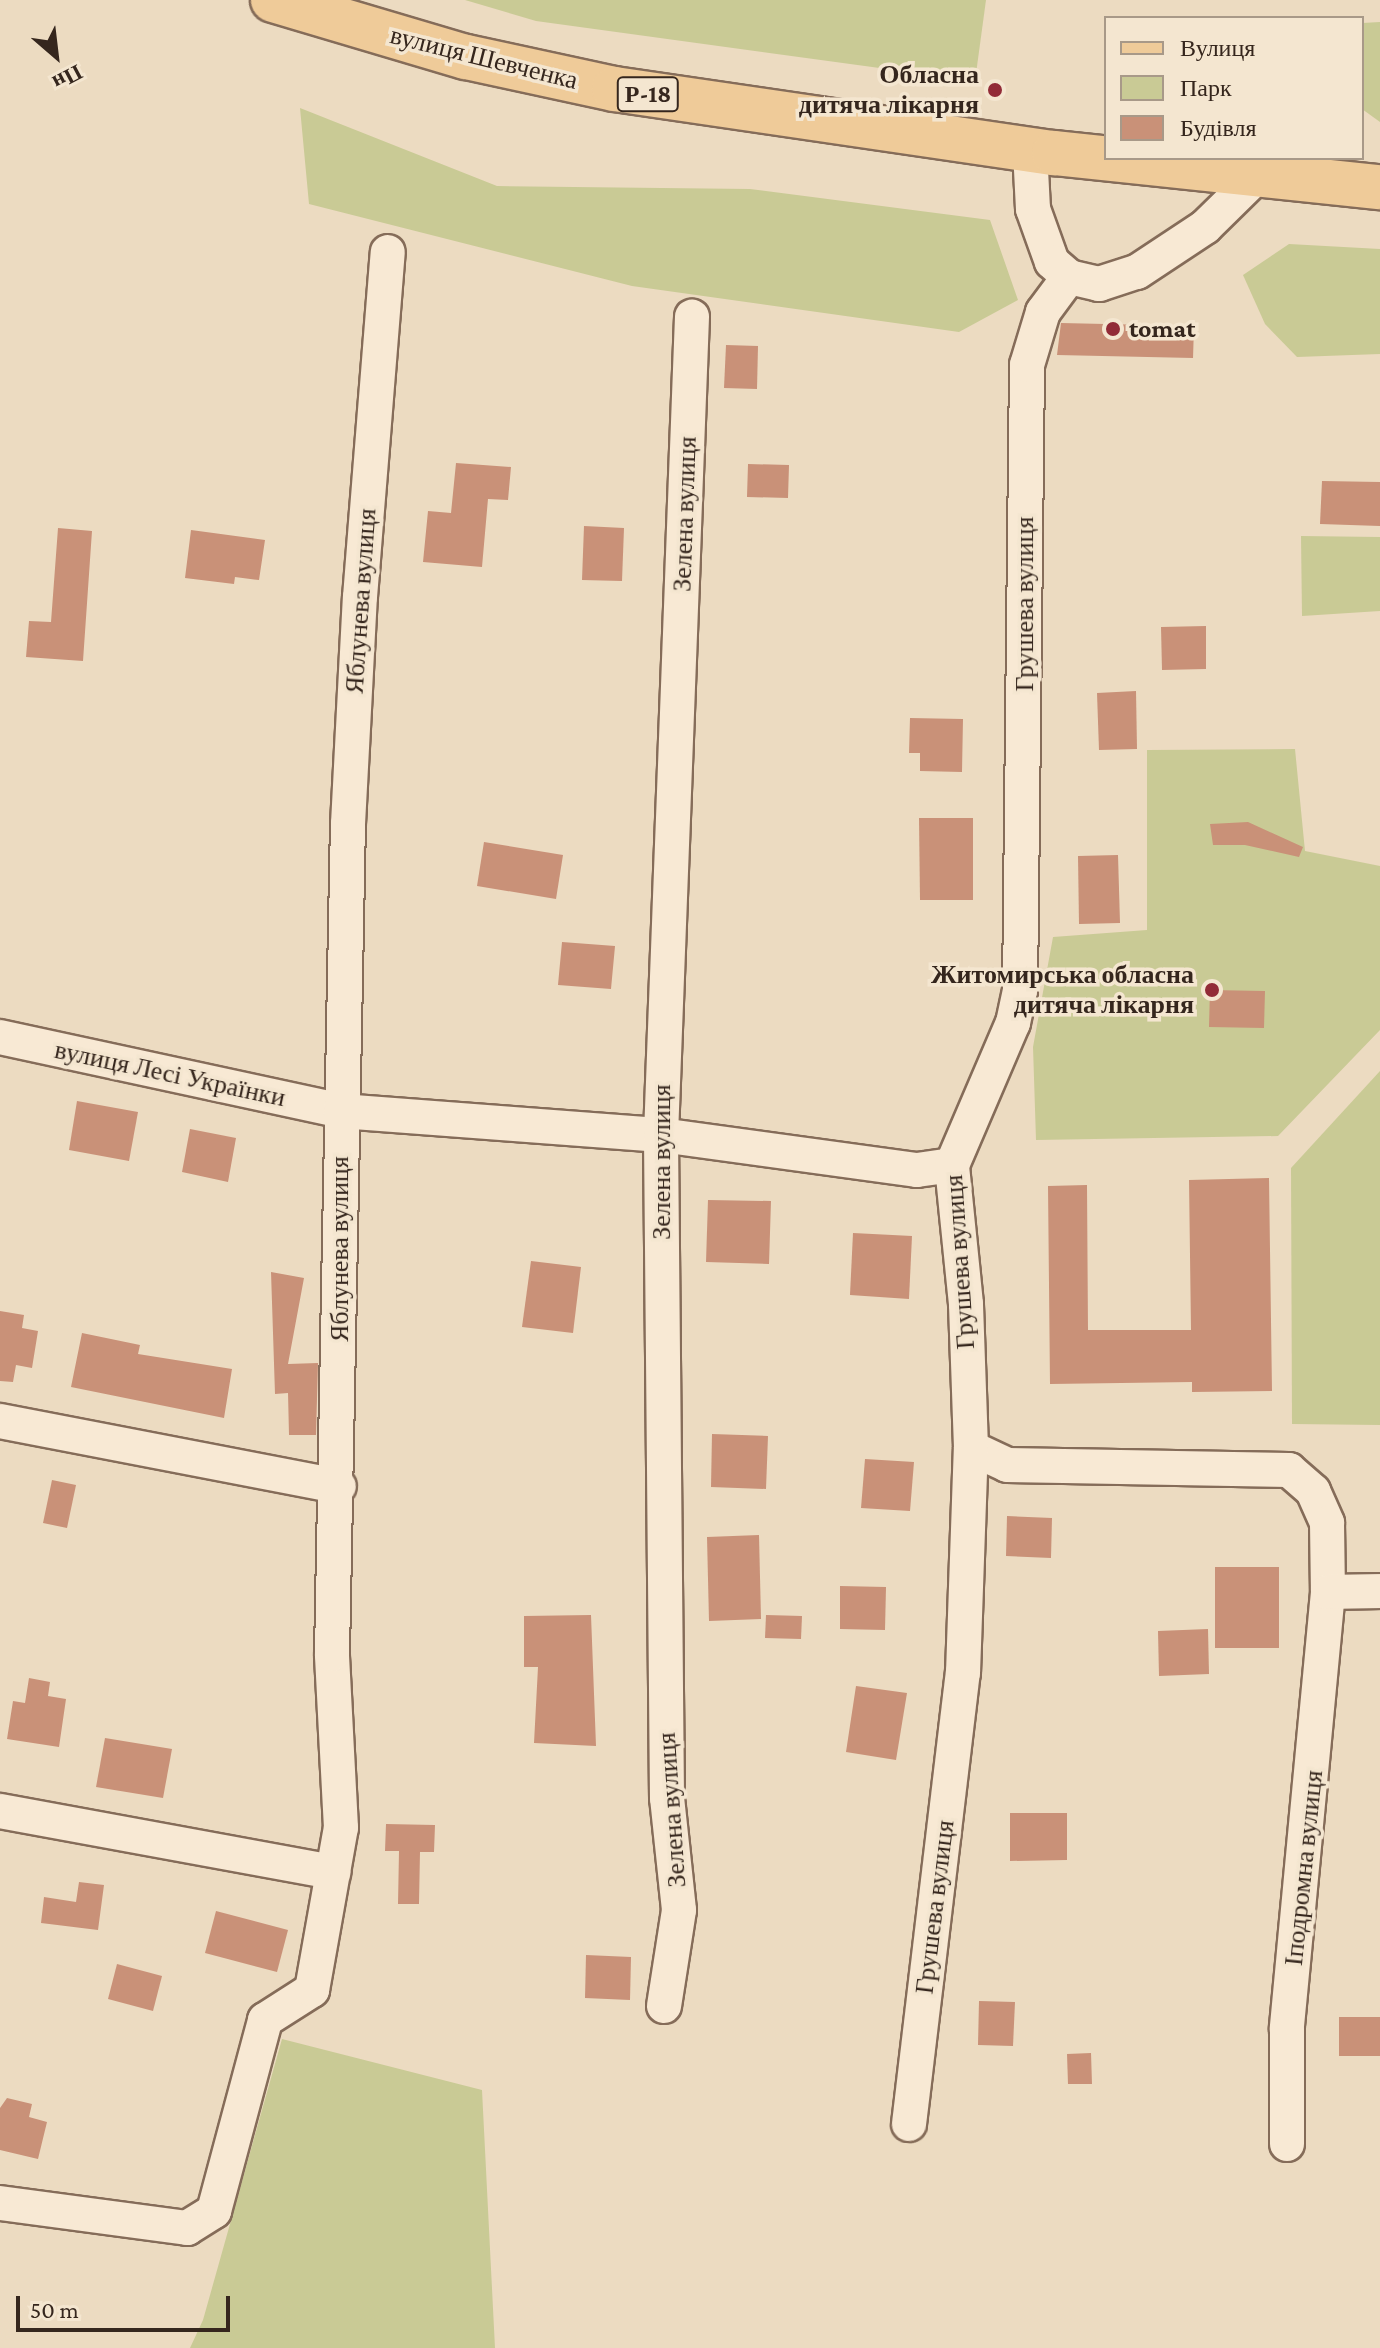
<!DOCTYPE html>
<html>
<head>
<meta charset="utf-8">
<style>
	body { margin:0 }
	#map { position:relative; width:1380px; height:2348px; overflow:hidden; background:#ecdbc1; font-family:"Crimson Pro",serif }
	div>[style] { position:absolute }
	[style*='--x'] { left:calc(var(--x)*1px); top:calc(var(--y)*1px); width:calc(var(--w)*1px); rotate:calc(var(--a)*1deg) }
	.green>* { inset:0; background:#c9ca95 }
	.building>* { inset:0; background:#c99178 }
	.roads { filter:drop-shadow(2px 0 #856c59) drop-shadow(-2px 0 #856c59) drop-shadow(0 2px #856c59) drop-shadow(0 -2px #856c59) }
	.street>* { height:34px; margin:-17px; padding:0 17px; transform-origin:17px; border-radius:17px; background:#f8e9d4 }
	.primary>* { height:44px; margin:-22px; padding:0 22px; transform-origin:22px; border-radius:22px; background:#efcb99 }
	.dots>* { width:22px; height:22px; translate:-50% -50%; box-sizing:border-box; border:4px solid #f4e6d0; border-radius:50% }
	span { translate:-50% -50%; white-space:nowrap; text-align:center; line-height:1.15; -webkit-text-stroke:7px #f4e6d0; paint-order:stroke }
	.shield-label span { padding:2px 6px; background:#f4e6d0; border:2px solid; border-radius:6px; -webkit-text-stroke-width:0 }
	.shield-label { font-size:24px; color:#35261d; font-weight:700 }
	.street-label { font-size:26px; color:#35261d }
	.poi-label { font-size:26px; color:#35261d; font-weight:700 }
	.right { translate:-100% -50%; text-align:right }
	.left { translate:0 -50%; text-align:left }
	.legend { position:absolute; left:1104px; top:16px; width:260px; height:144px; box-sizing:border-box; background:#f4e6d0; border:2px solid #a89988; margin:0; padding:10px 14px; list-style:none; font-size:24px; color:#35261d }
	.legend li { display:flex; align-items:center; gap:16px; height:40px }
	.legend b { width:40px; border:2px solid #a89988 }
	.north { position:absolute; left:16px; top:16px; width:80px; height:80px; -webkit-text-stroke:6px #f4e6d0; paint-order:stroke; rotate:152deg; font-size:22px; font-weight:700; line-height:32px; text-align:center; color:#35261d }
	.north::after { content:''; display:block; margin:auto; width:28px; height:36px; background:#35261d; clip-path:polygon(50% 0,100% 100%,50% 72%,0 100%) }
	.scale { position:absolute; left:16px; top:2296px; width:214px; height:36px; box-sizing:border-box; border:4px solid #35261d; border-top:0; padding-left:10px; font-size:24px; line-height:28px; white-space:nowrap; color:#35261d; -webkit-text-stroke:6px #f4e6d0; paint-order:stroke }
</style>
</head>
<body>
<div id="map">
	<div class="green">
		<div style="clip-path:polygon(465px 0,986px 0,975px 81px,536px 21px)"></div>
		<div style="clip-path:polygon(1380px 22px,1380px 122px,1362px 109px,1362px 23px)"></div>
		<div style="clip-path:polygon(300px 108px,497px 186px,750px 189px,990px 220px,1018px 300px,959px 332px,632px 286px,309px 204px)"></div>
		<div style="clip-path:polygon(1289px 244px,1380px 249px,1380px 354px,1297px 357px,1265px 324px,1243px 275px)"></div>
		<div style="clip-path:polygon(1301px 536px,1380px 537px,1380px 611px,1302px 616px)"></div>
		<div style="clip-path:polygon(1295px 749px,1305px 851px,1380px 866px,1380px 1030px,1278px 1136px,1036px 1140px,1033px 1047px,1053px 937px,1147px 930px,1147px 750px)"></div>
		<div style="clip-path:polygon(1380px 1071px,1380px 1425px,1292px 1424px,1291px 1168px)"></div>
		<div style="clip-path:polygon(282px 2039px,482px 2090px,495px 2348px,190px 2348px,203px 2320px)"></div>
	</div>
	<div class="building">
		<div style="clip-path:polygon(1061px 323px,1194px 326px,1193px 358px,1057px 355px)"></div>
		<div style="clip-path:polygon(726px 345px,758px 346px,757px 389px,724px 388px)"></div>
		<div style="clip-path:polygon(456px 463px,511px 467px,508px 500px,488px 499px,482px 567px,423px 562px,428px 511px,451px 513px)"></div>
		<div style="clip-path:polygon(748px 464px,789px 465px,788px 498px,747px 497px)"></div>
		<div style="clip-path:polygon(1322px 481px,1380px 482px,1380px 526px,1320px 524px)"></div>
		<div style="clip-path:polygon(584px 526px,624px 528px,622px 581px,582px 580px)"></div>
		<div style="clip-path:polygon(58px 528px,92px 531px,83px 661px,26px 657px,29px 621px,51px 622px)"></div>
		<div style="clip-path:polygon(191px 530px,265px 540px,259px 580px,235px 577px,234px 584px,185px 578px)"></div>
		<div style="clip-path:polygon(1206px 626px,1206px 669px,1162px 670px,1161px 627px)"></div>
		<div style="clip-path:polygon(1136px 691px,1137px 749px,1099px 750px,1097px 693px)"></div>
		<div style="clip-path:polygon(910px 718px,963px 719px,962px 772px,920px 771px,920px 753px,909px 753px)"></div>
		<div style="clip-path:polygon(919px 818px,973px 818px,973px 900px,920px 900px)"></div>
		<div style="clip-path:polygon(1248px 822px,1303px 847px,1299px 857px,1245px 845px,1213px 845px,1210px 824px)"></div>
		<div style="clip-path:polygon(484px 842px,563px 855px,556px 899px,477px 886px)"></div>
		<div style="clip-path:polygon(1118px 855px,1120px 923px,1079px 924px,1078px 856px)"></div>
		<div style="clip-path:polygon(562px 942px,615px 946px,611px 989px,558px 985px)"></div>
		<div style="clip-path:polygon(1210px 990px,1265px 991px,1264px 1028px,1209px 1027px)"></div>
		<div style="clip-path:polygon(77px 1101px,138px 1112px,129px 1161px,69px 1150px)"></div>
		<div style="clip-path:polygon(190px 1129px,236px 1138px,228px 1182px,182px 1172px)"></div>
		<div style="clip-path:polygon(1269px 1178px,1272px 1391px,1192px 1392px,1192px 1382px,1050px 1384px,1048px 1186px,1087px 1185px,1088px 1330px,1191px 1330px,1189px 1180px)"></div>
		<div style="clip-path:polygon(708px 1200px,771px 1201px,769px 1264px,706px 1262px)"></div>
		<div style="clip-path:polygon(853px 1233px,912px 1236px,909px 1299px,850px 1295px)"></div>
		<div style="clip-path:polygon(531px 1261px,581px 1267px,573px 1333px,522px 1327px)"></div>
		<div style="clip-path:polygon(271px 1272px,304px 1278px,288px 1364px,318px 1363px,316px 1435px,289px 1435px,288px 1393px,275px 1394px)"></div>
		<div style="clip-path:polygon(0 1311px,24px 1315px,22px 1328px,38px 1331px,32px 1368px,16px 1365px,13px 1382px,0 1381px)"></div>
		<div style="clip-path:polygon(82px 1333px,140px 1345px,138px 1354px,232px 1369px,224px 1418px,71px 1387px)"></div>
		<div style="clip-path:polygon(712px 1434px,768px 1436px,766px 1489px,711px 1487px)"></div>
		<div style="clip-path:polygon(865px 1459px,914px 1462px,910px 1511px,861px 1508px)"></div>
		<div style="clip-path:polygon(52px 1480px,76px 1485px,67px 1528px,43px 1523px)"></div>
		<div style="clip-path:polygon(1007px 1516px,1052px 1518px,1051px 1558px,1006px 1556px)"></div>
		<div style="clip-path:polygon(759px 1535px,761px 1619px,709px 1621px,707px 1537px)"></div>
		<div style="clip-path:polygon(1215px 1567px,1279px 1567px,1279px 1648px,1215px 1648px)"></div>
		<div style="clip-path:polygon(840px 1586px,886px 1587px,885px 1630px,840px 1629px)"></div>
		<div style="clip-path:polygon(591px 1615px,596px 1746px,534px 1743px,538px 1667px,524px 1667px,524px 1616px)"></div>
		<div style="clip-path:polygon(766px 1615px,802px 1616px,801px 1639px,765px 1638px)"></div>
		<div style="clip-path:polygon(1208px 1629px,1209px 1674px,1159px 1676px,1158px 1631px)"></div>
		<div style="clip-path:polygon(29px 1678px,50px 1682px,48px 1696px,66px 1699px,59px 1747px,7px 1739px,13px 1701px,25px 1703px)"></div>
		<div style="clip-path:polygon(856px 1686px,907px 1693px,896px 1760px,846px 1752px)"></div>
		<div style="clip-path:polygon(105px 1738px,172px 1749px,163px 1798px,96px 1787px)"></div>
		<div style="clip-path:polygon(1010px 1813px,1067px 1813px,1067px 1860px,1010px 1861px)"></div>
		<div style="clip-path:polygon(386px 1824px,435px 1825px,434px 1852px,420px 1852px,419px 1904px,398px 1904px,399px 1851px,385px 1851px)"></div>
		<div style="clip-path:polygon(79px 1882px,104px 1885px,98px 1930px,41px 1923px,44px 1897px,76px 1902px)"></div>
		<div style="clip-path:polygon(216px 1911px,288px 1930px,277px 1972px,205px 1953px)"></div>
		<div style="clip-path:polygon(586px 1955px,631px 1957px,630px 2000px,585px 1998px)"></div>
		<div style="clip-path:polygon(117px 1964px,162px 1976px,153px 2011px,108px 1999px)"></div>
		<div style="clip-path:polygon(979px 2001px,1015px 2002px,1013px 2046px,978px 2045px)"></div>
		<div style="clip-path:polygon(1339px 2017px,1380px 2017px,1380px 2056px,1339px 2056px)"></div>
		<div style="clip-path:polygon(1091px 2053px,1092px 2084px,1068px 2084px,1067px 2054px)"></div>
		<div style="clip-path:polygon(7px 2098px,32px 2104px,29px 2117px,47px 2122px,38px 2159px,0 2150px,0 2108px)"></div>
	</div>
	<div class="roads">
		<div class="street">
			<div style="--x:1030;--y:150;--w:59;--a:87.1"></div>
			<div style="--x:1033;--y:209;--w:56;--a:70.3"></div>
			<div style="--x:1052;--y:262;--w:23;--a:41"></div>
			<div style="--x:1069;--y:277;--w:31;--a:13"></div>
			<div style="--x:1099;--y:284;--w:40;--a:-18"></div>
			<div style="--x:1137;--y:272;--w:82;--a:-33.5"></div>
			<div style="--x:1205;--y:227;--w:73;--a:-44.4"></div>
			<div style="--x:0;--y:1037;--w:349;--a:12.2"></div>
			<div style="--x:341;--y:1111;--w:321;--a:4.3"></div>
			<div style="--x:661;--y:1135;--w:258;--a:7.8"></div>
			<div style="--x:917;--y:1170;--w:35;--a:-8"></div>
			<div style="--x:0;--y:1421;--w:345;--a:10.9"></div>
			<div style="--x:971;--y:1448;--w:40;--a:25"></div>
			<div style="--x:1007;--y:1465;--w:282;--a:1"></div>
			<div style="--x:1289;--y:1470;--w:32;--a:41"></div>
			<div style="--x:1313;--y:1491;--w:35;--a:66"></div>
			<div style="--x:1327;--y:1523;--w:69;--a:89.2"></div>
			<div style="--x:1328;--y:1592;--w:439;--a:95.4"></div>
			<div style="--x:1287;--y:2029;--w:115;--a:90"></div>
			<div style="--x:1328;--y:1592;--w:52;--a:-1.1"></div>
			<div style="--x:0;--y:1811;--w:339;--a:10.4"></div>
			<div style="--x:664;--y:2006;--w:97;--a:-81.1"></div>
			<div style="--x:679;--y:1910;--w:113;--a:-96.1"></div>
			<div style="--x:667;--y:1798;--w:663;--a:-90.52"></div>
			<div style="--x:661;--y:1135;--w:819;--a:-87.83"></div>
			<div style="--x:909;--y:2124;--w:454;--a:-83.2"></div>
			<div style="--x:963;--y:1673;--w:225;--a:-88"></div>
			<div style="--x:971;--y:1448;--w:144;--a:-92"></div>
			<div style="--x:966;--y:1304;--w:140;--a:-95.8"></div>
			<div style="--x:952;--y:1165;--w:155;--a:-66.8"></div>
			<div style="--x:1013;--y:1023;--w:33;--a:-78"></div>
			<div style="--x:1020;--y:991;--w:626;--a:-89.36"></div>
			<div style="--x:1027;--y:365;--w:55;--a:-73.2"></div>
			<div style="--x:1043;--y:312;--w:44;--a:-53.4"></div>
			<div style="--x:0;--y:2203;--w:189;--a:7.6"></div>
			<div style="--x:187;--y:2228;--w:32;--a:-32"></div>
			<div style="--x:214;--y:2211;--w:198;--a:-75"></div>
			<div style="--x:265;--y:2020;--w:56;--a:-32.6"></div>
			<div style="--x:312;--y:1990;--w:165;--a:-79.9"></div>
			<div style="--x:341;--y:1828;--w:174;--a:-93"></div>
			<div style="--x:332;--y:1654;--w:830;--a:-88.9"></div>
			<div style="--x:348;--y:824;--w:227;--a:-87"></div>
			<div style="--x:360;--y:597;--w:346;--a:-85.4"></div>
		</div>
		<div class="primary">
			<div style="--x:273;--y:0;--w:201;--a:16.5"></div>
			<div style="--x:466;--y:57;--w:151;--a:12.2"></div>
			<div style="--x:614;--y:89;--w:445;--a:8.3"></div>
			<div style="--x:1054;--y:153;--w:328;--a:6"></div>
		</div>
	</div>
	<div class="dots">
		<div style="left:995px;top:90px;background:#922b37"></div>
		<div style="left:1113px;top:329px;background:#922b37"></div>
		<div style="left:1212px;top:990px;background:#922b37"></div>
	</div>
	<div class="shield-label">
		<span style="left:648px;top:94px">Р-18</span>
	</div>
	<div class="street-label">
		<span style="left:484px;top:58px;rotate:14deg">вулиця Шевченка</span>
		<span style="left:685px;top:514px;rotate:-88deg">Зелена вулиця</span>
		<span style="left:361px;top:601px;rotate:-86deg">Яблунева вулиця</span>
		<span style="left:1025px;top:604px;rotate:-90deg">Грушева вулиця</span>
		<span style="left:170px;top:1074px;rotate:12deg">вулиця Лесі Українки</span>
		<span style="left:662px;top:1162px;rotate:-90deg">Зелена вулиця</span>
		<span style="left:340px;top:1249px;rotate:-90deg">Яблунева вулиця</span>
		<span style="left:960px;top:1262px;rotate:-94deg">Грушева вулиця</span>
		<span style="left:672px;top:1810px;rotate:-94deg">Зелена вулиця</span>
		<span style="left:1304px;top:1868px;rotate:-84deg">Іподромна вулиця</span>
		<span style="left:935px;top:1907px;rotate:-83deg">Грушева вулиця</span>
	</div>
	<div class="poi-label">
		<span class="right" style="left:979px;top:90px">Обласна<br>дитяча лікарня</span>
		<span class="left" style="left:1129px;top:329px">tomat</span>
		<span class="right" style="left:1194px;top:990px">Житомирська обласна<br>дитяча лікарня</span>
	</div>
	<ul class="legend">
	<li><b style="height:10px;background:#efcb99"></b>Вулиця</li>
	<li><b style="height:22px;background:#c9ca95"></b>Парк</li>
	<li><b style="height:22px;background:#c99178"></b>Будівля</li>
	</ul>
	<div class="north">Пн</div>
	<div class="scale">50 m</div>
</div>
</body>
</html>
